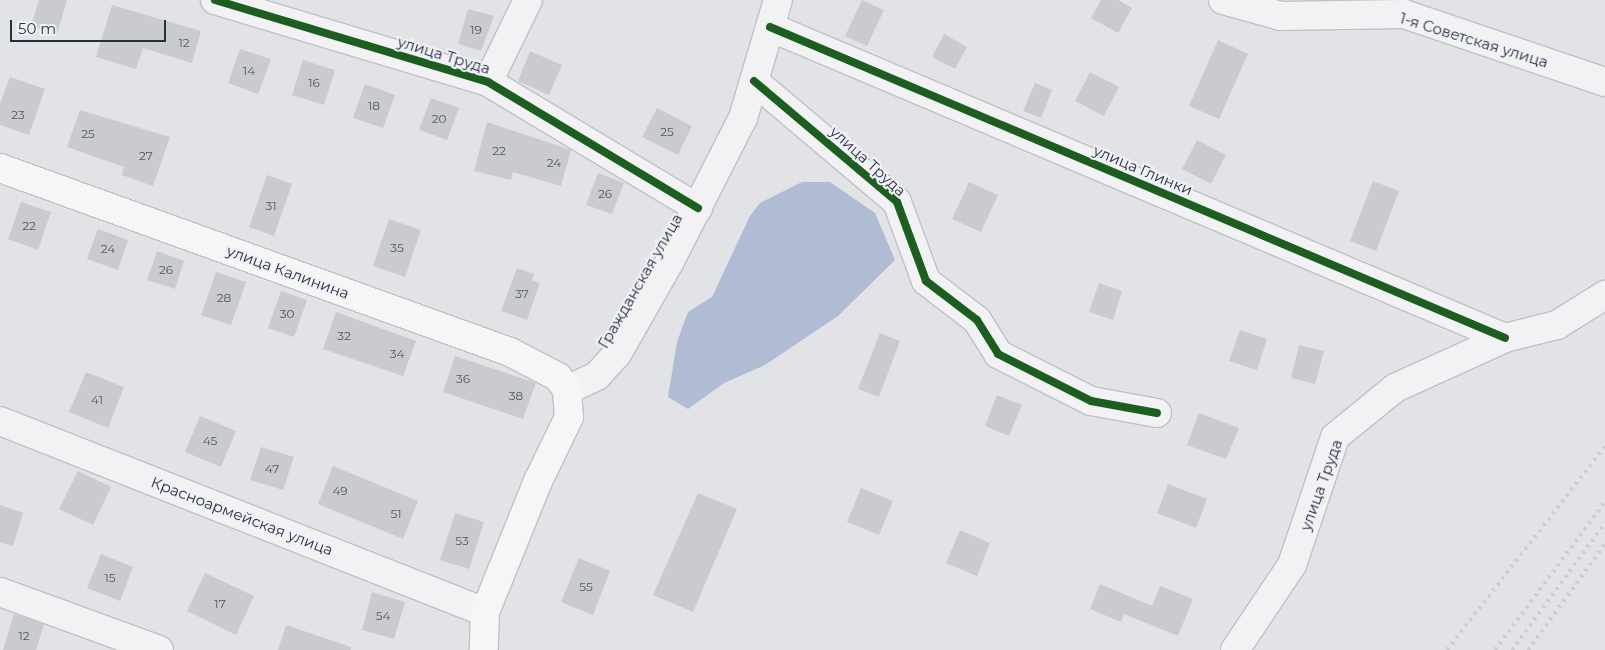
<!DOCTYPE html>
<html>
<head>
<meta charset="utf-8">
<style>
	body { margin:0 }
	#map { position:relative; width:1605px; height:650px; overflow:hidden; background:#e2e3e7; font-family:Montserrat,sans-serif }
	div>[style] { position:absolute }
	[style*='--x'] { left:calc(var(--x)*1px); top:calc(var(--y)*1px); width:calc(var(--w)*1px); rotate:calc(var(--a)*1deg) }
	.water>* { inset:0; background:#b0bcd3 }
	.building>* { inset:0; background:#cacbcf }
	.roads { filter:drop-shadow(1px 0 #c0c1c5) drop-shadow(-1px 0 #c0c1c5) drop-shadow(0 1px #c0c1c5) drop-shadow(0 -1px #c0c1c5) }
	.minor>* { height:28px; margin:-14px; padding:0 14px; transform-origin:14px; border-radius:14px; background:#f2f2f4 }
	.major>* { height:28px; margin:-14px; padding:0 14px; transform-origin:14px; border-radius:14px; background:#f6f6f7 }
	.rail>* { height:4px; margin-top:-2px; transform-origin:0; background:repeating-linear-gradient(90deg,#cbcccf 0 2.5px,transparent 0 7.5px) }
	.cycleway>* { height:8px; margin:-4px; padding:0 4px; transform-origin:4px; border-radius:4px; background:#1b5e20 }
	span { translate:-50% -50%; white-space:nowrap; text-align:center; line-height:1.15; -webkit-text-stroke:4px #f0f2f7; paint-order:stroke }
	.number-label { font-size:12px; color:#515665 }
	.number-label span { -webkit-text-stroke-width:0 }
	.street-label { font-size:15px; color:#282e41 }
	.scale { position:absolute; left:10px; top:20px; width:156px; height:22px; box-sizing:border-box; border:2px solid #282e41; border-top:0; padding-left:6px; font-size:15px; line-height:18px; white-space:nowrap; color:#282e41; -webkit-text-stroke:4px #f0f2f7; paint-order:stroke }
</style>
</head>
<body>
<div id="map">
	<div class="water">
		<div style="clip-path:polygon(802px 182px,830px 182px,875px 213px,895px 260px,838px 316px,765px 365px,724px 383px,688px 409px,668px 397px,677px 342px,688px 312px,712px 297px,750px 216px,760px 203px)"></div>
	</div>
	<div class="building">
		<div style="clip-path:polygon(39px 0,67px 0,57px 34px,31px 26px)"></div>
		<div style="clip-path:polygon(862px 0,884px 10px,867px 46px,845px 36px)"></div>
		<div style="clip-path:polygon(1101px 0,1118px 0,1132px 8px,1118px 33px,1091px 18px)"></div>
		<div style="clip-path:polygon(112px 5px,201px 31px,192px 63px,143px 48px,136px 69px,96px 57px)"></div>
		<div style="clip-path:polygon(468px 9px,494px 16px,481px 51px,458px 44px)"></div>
		<div style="clip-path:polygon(944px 34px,967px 47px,955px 69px,932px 57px)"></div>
		<div style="clip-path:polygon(1218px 40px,1248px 54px,1219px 119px,1189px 106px)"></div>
		<div style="clip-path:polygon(240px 49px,271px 59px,258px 94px,228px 83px)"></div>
		<div style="clip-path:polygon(530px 51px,562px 65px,549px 95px,518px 81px)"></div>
		<div style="clip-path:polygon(303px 60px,335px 70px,324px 105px,292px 95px)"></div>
		<div style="clip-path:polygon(1090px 72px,1119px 87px,1104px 116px,1075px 101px)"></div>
		<div style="clip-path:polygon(10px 77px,45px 89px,29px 135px,0 125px,0 104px)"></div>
		<div style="clip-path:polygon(1035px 83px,1052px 90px,1041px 118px,1023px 111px)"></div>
		<div style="clip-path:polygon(365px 84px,395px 95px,383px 128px,353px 118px)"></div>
		<div style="clip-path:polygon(431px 98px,459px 108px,447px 140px,419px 130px)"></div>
		<div style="clip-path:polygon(657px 108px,692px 126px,678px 155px,642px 137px)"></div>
		<div style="clip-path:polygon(80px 110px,170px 137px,153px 186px,122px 175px,124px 167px,67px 147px)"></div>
		<div style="clip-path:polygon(487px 122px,571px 150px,561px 186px,513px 172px,511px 180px,474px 171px)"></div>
		<div style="clip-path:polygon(1197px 140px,1226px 155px,1211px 184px,1182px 169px)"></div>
		<div style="clip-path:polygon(598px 173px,624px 183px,612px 214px,586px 205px)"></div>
		<div style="clip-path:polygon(267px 175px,292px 184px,274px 236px,249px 227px)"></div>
		<div style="clip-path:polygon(1373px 181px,1399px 191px,1376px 251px,1350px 241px)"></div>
		<div style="clip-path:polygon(969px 182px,998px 195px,981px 232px,952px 219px)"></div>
		<div style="clip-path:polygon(21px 202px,51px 212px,38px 250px,8px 239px)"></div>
		<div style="clip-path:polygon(389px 219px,421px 230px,405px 277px,373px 266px)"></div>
		<div style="clip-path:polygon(98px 229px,128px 240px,118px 270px,87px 259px)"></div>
		<div style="clip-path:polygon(157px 251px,184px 261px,175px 289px,147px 280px)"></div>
		<div style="clip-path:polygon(517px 268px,534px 274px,532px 280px,540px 283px,527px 320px,501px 311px)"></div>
		<div style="clip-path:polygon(216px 272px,246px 282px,231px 325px,201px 315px)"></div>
		<div style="clip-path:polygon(1099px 283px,1122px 291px,1113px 320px,1089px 312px)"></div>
		<div style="clip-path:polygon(281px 291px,307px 300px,294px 337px,268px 328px)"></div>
		<div style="clip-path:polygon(336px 312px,416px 341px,403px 376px,323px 349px)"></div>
		<div style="clip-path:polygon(1240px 330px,1267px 339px,1257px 370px,1229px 361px)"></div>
		<div style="clip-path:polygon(880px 333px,900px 341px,879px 397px,858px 389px)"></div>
		<div style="clip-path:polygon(1299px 345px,1324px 351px,1315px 384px,1291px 378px)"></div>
		<div style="clip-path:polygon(455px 356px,536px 383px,523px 419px,443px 392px)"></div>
		<div style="clip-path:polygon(86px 372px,124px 387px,108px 428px,69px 412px)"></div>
		<div style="clip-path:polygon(997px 395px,1022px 405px,1009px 436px,985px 426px)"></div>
		<div style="clip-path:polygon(1199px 413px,1239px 428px,1226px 459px,1187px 445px)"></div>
		<div style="clip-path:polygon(200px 416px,236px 431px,221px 467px,185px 452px)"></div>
		<div style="clip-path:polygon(261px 447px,294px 457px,283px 490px,250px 480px)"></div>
		<div style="clip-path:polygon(333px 466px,418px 501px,403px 539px,318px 504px)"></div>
		<div style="clip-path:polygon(78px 471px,111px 487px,93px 525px,59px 509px)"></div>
		<div style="clip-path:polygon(1168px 484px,1207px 499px,1196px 528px,1157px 513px)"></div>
		<div style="clip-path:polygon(861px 488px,893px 501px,879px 535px,847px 522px)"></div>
		<div style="clip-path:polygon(698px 493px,737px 509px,693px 612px,653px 595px)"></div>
		<div style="clip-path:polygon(0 505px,23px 513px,13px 546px,0 542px)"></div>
		<div style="clip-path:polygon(455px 513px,484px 522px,469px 569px,440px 560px)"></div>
		<div style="clip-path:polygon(960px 530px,990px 543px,977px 576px,946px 563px)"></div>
		<div style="clip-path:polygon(101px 554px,133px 567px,120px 601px,87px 588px)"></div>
		<div style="clip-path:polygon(579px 558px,610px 571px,593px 615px,561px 602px)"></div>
		<div style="clip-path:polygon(205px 573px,254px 596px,236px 635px,187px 611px)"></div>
		<div style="clip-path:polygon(1100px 584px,1152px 606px,1160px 586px,1193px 599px,1178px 636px,1124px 614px,1121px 622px,1090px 609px)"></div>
		<div style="clip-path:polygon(372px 592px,405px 602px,394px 639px,362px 630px)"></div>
		<div style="clip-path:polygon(14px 614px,44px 624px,36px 650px,3px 650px)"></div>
		<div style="clip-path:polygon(286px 625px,351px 647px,351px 650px,278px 650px)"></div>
	</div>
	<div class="roads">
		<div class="minor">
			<div style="--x:215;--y:0;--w:285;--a:16.7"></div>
			<div style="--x:488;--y:82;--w:245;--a:31"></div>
			<div style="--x:1223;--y:0;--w:60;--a:15.4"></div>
			<div style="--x:1281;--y:16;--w:123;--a:-0.9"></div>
			<div style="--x:1404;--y:14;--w:212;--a:18.7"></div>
			<div style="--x:770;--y:27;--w:798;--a:22.93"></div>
			<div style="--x:754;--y:81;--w:187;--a:40.2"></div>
			<div style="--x:897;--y:202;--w:84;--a:69.8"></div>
			<div style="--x:926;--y:281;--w:64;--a:37.4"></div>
			<div style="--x:977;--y:320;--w:40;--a:58"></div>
			<div style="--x:998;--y:354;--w:104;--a:26.8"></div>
			<div style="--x:1091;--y:401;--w:67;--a:10.3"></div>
			<div style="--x:488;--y:82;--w:91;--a:-64"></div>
			<div style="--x:567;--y:390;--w:33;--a:-25"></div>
			<div style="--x:597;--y:376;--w:30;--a:-48"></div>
			<div style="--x:617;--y:354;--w:107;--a:-60.3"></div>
			<div style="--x:670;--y:261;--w:161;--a:-63"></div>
			<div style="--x:743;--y:118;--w:123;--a:-73.5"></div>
			<div style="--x:0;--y:421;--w:521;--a:21.5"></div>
			<div style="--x:0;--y:592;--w:169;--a:20"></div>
			<div style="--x:1235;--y:650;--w:102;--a:-56.2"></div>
			<div style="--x:1292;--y:565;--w:135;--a:-71.4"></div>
			<div style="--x:1335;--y:437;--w:77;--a:-39.2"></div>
			<div style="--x:1395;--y:388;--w:121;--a:-24.4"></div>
			<div style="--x:1505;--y:338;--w:54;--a:-14"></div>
			<div style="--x:1557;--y:325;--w:57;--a:-32"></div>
		</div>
		<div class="major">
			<div style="--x:0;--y:168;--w:542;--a:19.84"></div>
			<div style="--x:510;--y:352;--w:54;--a:27.5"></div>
			<div style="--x:558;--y:377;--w:16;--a:55"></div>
			<div style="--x:567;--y:390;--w:27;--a:86"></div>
			<div style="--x:569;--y:417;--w:71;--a:115.8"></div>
			<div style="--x:538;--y:481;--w:141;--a:112"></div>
			<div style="--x:485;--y:612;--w:38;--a:92"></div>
		</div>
	</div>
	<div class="rail">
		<div style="--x:1447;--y:650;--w:258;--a:-52.2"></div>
		<div style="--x:1495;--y:650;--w:184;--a:-53.4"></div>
		<div style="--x:1512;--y:650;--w:157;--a:-53.8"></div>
		<div style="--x:1528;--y:650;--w:131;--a:-54"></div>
	</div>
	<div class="cycleway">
		<div style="--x:215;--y:0;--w:285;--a:16.7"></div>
		<div style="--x:488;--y:82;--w:245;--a:31"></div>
		<div style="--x:770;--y:27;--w:798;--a:22.93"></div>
		<div style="--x:754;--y:81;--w:187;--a:40.2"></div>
		<div style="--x:897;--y:202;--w:84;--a:69.8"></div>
		<div style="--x:926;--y:281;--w:64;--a:37.4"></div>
		<div style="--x:977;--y:320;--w:40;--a:58"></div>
		<div style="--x:998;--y:354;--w:104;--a:26.8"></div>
		<div style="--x:1091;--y:401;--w:67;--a:10.3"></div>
	</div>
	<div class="number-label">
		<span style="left:476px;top:30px">19</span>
		<span style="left:184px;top:43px">12</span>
		<span style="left:249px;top:71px">14</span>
		<span style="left:314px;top:83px">16</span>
		<span style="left:374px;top:106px">18</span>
		<span style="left:18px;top:115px">23</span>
		<span style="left:439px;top:119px">20</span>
		<span style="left:667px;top:132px">25</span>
		<span style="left:88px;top:134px">25</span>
		<span style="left:499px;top:151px">22</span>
		<span style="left:146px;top:156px">27</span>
		<span style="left:554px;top:163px">24</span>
		<span style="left:605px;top:194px">26</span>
		<span style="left:271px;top:206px">31</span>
		<span style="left:29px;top:226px">22</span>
		<span style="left:397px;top:248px">35</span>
		<span style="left:108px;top:249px">24</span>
		<span style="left:166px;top:270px">26</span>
		<span style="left:522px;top:294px">37</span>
		<span style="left:224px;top:298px">28</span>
		<span style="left:287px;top:314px">30</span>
		<span style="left:344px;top:336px">32</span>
		<span style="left:397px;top:354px">34</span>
		<span style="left:463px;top:379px">36</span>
		<span style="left:516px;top:396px">38</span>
		<span style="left:97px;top:400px">41</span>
		<span style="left:210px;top:441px">45</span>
		<span style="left:272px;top:469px">47</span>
		<span style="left:340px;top:491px">49</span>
		<span style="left:396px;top:514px">51</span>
		<span style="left:462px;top:541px">53</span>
		<span style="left:110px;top:578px">15</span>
		<span style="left:586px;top:587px">55</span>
		<span style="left:220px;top:604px">17</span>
		<span style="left:383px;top:616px">54</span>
		<span style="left:24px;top:636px">12</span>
	</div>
	<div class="street-label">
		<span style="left:1474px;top:40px;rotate:17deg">1-я Советская улица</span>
		<span style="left:444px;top:55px;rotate:17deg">улица Труда</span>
		<span style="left:868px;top:161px;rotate:42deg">улица Труда</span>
		<span style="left:1143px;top:170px;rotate:23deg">улица Глинки</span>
		<span style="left:288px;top:272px;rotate:20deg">улица Калинина</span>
		<span style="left:640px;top:281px;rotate:-60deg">Гражданская улица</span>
		<span style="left:1321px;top:485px;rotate:-70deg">улица Труда</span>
		<span style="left:242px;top:516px;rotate:21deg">Красноармейская улица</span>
	</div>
	<div class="scale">50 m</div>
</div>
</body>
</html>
